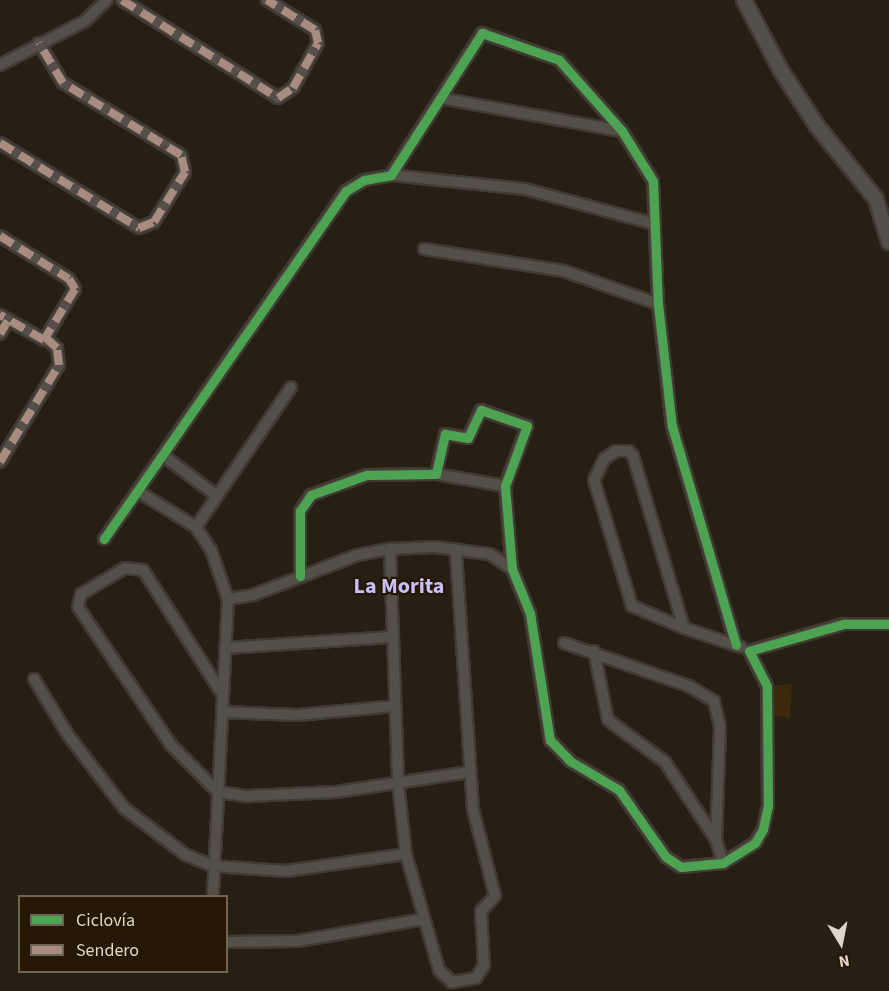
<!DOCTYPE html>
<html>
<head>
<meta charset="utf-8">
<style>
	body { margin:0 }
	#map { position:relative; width:889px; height:991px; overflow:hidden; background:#261f14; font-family:"Source Sans 3",sans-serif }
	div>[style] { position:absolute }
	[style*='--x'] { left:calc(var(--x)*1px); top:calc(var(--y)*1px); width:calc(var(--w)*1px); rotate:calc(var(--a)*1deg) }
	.green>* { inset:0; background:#3c2a0b }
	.roads { filter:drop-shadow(2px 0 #413a33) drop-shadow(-2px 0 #413a33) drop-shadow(0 2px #413a33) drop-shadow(0 -2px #413a33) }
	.minor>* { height:10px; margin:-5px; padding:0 5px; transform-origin:5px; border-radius:5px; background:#544f47 }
	.tertiary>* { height:14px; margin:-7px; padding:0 7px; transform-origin:7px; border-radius:7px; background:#544f47 }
	.quiet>* { height:8px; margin-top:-4px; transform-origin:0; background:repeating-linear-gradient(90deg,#a88b81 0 15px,transparent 0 23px) }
	.cycleway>* { height:9px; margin:-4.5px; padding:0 4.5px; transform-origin:4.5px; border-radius:4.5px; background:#4ca352 }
	span { translate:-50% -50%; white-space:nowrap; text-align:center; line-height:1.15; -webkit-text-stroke:4.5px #241704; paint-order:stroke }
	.district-label { font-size:22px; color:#cbbff8; font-weight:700 }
	.legend { position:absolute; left:18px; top:895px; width:210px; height:78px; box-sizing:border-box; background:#241704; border:2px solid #6f6353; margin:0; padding:8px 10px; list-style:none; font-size:18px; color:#dfd6ca }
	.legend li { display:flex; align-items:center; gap:12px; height:30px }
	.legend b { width:30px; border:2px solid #6f6353 }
	.north { position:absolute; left:811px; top:913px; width:60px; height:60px; -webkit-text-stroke:4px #241704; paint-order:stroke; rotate:170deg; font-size:16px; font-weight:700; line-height:24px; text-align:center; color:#dfd6ca }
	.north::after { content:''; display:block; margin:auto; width:21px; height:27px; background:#dfd6ca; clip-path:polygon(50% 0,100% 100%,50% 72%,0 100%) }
</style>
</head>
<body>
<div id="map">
	<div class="green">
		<div style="clip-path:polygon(792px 684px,790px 718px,767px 714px,767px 686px)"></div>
	</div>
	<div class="roads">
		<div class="minor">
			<div style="--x:122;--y:0;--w:184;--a:32.1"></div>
			<div style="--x:278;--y:98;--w:18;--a:-34"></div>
			<div style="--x:293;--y:88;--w:51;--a:-60.9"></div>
			<div style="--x:318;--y:43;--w:13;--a:-103"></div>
			<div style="--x:315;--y:30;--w:57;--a:-148"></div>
			<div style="--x:0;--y:65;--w:96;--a:-27.4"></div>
			<div style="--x:85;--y:21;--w:30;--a:-44"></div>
			<div style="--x:440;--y:98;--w:185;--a:10.3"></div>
			<div style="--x:0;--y:143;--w:163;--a:31.4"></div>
			<div style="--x:139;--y:228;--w:16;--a:-22"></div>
			<div style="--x:154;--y:222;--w:59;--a:-58.2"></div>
			<div style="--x:185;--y:172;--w:17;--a:-103"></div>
			<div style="--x:181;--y:155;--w:138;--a:-148.6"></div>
			<div style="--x:63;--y:83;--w:47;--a:-121"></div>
			<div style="--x:391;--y:175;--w:135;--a:6"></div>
			<div style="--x:525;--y:189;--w:135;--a:15.1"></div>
			<div style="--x:0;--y:236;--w:81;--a:31.9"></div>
			<div style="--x:69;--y:279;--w:12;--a:59"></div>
			<div style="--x:75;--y:289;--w:60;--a:121.3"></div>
			<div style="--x:44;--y:340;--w:51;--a:-150.4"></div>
			<div style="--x:424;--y:249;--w:142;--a:8.9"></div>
			<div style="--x:564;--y:271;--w:100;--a:19.3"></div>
			<div style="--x:0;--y:334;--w:16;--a:-60"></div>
			<div style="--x:164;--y:456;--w:66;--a:37"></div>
			<div style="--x:0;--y:462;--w:114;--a:-58.7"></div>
			<div style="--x:59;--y:365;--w:17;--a:-97"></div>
			<div style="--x:57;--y:348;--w:15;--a:-138"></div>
			<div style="--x:436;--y:474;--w:70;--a:9.9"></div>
			<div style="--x:139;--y:492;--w:67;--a:31.6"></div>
			<div style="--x:196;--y:527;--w:27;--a:57"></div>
			<div style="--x:211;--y:550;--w:52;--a:70.9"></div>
			<div style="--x:228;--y:599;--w:297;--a:92.9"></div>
			<div style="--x:196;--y:527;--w:169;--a:-55.8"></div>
			<div style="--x:104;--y:539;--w:424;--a:-55.2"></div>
			<div style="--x:346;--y:191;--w:21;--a:-31"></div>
			<div style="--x:364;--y:180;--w:27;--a:-10"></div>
			<div style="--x:391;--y:175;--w:169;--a:-57.3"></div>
			<div style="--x:482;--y:33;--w:82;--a:19.3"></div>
			<div style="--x:559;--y:60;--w:95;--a:48.4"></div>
			<div style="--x:622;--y:131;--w:59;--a:58.2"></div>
			<div style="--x:653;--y:181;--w:123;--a:87.7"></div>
			<div style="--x:658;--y:304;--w:123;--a:83.5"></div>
			<div style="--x:672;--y:426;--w:228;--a:73.7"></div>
			<div style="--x:390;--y:549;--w:234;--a:88"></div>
			<div style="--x:398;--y:783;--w:71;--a:83.6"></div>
			<div style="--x:406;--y:854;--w:121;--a:74.1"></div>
			<div style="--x:439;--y:970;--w:18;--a:43"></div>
			<div style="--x:452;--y:982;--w:24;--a:-9"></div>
			<div style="--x:476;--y:978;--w:15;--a:-58"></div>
			<div style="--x:484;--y:965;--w:54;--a:-93.2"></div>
			<div style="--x:481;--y:911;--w:21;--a:-47"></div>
			<div style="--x:495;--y:896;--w:90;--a:-104.2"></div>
			<div style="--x:473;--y:809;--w:260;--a:-93.8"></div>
			<div style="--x:300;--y:576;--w:65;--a:-90"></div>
			<div style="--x:300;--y:511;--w:19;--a:-55"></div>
			<div style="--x:311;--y:495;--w:59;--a:-19.7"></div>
			<div style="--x:367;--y:475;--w:69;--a:-0.8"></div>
			<div style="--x:436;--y:474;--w:41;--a:-77.3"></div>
			<div style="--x:445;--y:434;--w:23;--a:10"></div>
			<div style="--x:468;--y:438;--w:31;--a:-65"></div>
			<div style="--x:481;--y:410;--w:49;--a:19.2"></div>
			<div style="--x:527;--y:426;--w:64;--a:110.1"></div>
			<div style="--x:505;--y:486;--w:83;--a:85.2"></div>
			<div style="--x:512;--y:569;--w:48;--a:67.8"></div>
			<div style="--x:530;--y:613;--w:129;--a:81.1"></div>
			<div style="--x:550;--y:740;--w:29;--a:46"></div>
			<div style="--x:570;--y:761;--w:57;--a:30.6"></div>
			<div style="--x:619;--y:790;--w:82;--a:55"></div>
			<div style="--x:666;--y:857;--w:18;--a:34"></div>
			<div style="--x:681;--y:867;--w:42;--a:-5.4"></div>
			<div style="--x:723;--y:863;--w:38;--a:-32"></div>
			<div style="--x:755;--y:843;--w:16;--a:-60"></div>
			<div style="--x:763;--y:829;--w:24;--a:-78"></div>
			<div style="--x:768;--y:806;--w:120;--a:-90.5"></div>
			<div style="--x:767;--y:686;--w:39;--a:-117"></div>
			<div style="--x:749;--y:651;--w:99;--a:-15.9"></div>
			<div style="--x:844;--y:624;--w:45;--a:0"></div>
			<div style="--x:228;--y:599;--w:25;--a:-9"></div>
			<div style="--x:253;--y:595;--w:112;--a:-20.9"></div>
			<div style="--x:358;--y:555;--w:33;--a:-11"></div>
			<div style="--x:390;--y:549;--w:44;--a:-2.6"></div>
			<div style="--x:434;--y:547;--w:56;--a:7.1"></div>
			<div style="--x:490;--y:554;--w:27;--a:34"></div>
			<div style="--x:684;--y:628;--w:179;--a:-106.5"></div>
			<div style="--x:633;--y:456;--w:6;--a:-129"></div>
			<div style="--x:629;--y:451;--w:13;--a:180"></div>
			<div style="--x:616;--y:451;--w:14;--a:146"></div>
			<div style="--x:604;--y:459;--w:23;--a:115"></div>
			<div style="--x:594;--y:480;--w:132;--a:73.2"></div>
			<div style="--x:632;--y:606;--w:56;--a:22.9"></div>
			<div style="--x:684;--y:628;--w:60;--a:18.4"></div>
			<div style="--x:564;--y:643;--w:132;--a:19"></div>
			<div style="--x:689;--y:686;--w:29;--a:31"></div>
			<div style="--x:714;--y:701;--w:27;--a:77"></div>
			<div style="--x:720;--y:727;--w:113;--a:92"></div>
			<div style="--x:716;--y:840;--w:24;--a:73"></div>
			<div style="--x:226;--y:648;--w:165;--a:-3.8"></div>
			<div style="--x:594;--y:651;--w:70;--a:78.5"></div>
			<div style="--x:608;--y:720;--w:71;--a:36.4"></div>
			<div style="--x:665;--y:762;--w:93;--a:56.8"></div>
			<div style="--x:34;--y:679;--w:66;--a:58.7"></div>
			<div style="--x:68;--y:735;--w:92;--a:52.5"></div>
			<div style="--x:124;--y:808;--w:78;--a:37.2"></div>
			<div style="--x:186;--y:855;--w:29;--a:22"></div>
			<div style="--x:213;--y:866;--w:73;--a:3.9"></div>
			<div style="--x:286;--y:871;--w:121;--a:-8.1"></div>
			<div style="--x:223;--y:695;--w:148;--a:-122.6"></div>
			<div style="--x:143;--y:570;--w:18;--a:-174"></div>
			<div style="--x:125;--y:568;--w:51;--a:149.4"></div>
			<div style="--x:81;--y:594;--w:13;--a:103"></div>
			<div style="--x:78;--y:607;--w:166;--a:56"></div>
			<div style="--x:171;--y:745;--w:66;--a:45"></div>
			<div style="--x:218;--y:792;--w:30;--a:8"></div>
			<div style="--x:248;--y:796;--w:88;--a:-2.6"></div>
			<div style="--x:336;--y:792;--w:135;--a:-8.5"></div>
			<div style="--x:222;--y:712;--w:75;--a:2.3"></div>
			<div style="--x:297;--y:715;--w:98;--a:-5.2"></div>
			<div style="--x:226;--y:942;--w:72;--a:-0.8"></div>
			<div style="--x:298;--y:941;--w:128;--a:-9.9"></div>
		</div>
		<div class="tertiary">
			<div style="--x:744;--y:0;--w:78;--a:62.4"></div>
			<div style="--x:780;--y:69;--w:68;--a:57"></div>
			<div style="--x:817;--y:126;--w:94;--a:51.1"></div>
			<div style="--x:876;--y:199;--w:45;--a:73.2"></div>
		</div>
	</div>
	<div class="quiet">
		<div style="--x:122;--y:0;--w:184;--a:32.1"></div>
		<div style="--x:278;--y:98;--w:18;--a:-34"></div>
		<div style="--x:293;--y:88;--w:51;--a:-60.9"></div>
		<div style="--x:318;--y:43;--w:13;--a:-103"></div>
		<div style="--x:315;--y:30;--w:57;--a:-148"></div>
		<div style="--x:0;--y:143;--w:163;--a:31.4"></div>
		<div style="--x:139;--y:228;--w:16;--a:-22"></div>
		<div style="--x:154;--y:222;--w:59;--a:-58.2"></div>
		<div style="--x:185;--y:172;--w:17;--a:-103"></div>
		<div style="--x:181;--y:155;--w:138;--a:-148.6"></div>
		<div style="--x:63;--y:83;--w:47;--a:-121"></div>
		<div style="--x:0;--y:236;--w:81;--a:31.9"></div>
		<div style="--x:69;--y:279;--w:12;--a:59"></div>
		<div style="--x:75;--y:289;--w:60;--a:121.3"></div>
		<div style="--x:44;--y:340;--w:51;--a:-150.4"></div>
		<div style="--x:0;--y:334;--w:16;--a:-60"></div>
		<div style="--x:0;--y:462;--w:114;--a:-58.7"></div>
		<div style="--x:59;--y:365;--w:17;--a:-97"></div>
		<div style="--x:57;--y:348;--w:15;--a:-138"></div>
	</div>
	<div class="cycleway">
		<div style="--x:104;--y:539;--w:424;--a:-55.2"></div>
		<div style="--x:346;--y:191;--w:21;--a:-31"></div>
		<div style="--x:364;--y:180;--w:27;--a:-10"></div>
		<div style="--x:391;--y:175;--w:169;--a:-57.3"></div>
		<div style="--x:482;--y:33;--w:82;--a:19.3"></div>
		<div style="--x:559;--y:60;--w:95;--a:48.4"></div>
		<div style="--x:622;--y:131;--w:59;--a:58.2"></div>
		<div style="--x:653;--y:181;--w:123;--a:87.7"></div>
		<div style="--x:658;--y:304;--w:123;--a:83.5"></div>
		<div style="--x:672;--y:426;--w:228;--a:73.7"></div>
		<div style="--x:300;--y:576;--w:65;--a:-90"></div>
		<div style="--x:300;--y:511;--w:19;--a:-55"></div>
		<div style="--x:311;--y:495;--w:59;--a:-19.7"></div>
		<div style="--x:367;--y:475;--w:69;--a:-0.8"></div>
		<div style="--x:436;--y:474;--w:41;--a:-77.3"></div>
		<div style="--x:445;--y:434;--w:23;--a:10"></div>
		<div style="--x:468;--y:438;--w:31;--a:-65"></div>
		<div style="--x:481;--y:410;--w:49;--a:19.2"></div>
		<div style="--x:527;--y:426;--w:64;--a:110.1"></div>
		<div style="--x:505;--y:486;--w:83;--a:85.2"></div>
		<div style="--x:512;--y:569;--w:48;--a:67.8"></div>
		<div style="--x:530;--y:613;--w:129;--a:81.1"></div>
		<div style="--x:550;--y:740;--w:29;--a:46"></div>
		<div style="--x:570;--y:761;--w:57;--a:30.6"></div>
		<div style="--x:619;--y:790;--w:82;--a:55"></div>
		<div style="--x:666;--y:857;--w:18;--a:34"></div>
		<div style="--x:681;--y:867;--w:42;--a:-5.4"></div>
		<div style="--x:723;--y:863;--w:38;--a:-32"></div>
		<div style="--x:755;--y:843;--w:16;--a:-60"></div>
		<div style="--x:763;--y:829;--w:24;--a:-78"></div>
		<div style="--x:768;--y:806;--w:120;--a:-90.5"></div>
		<div style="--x:767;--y:686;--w:39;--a:-117"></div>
		<div style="--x:749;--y:651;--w:99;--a:-15.9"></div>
		<div style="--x:844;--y:624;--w:45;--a:0"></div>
	</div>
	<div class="district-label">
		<span style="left:399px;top:587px">La Morita</span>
	</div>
	<ul class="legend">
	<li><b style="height:8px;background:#4ca352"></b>Ciclovía</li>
	<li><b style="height:8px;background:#a88b81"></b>Sendero</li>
	</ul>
	<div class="north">N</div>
</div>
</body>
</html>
